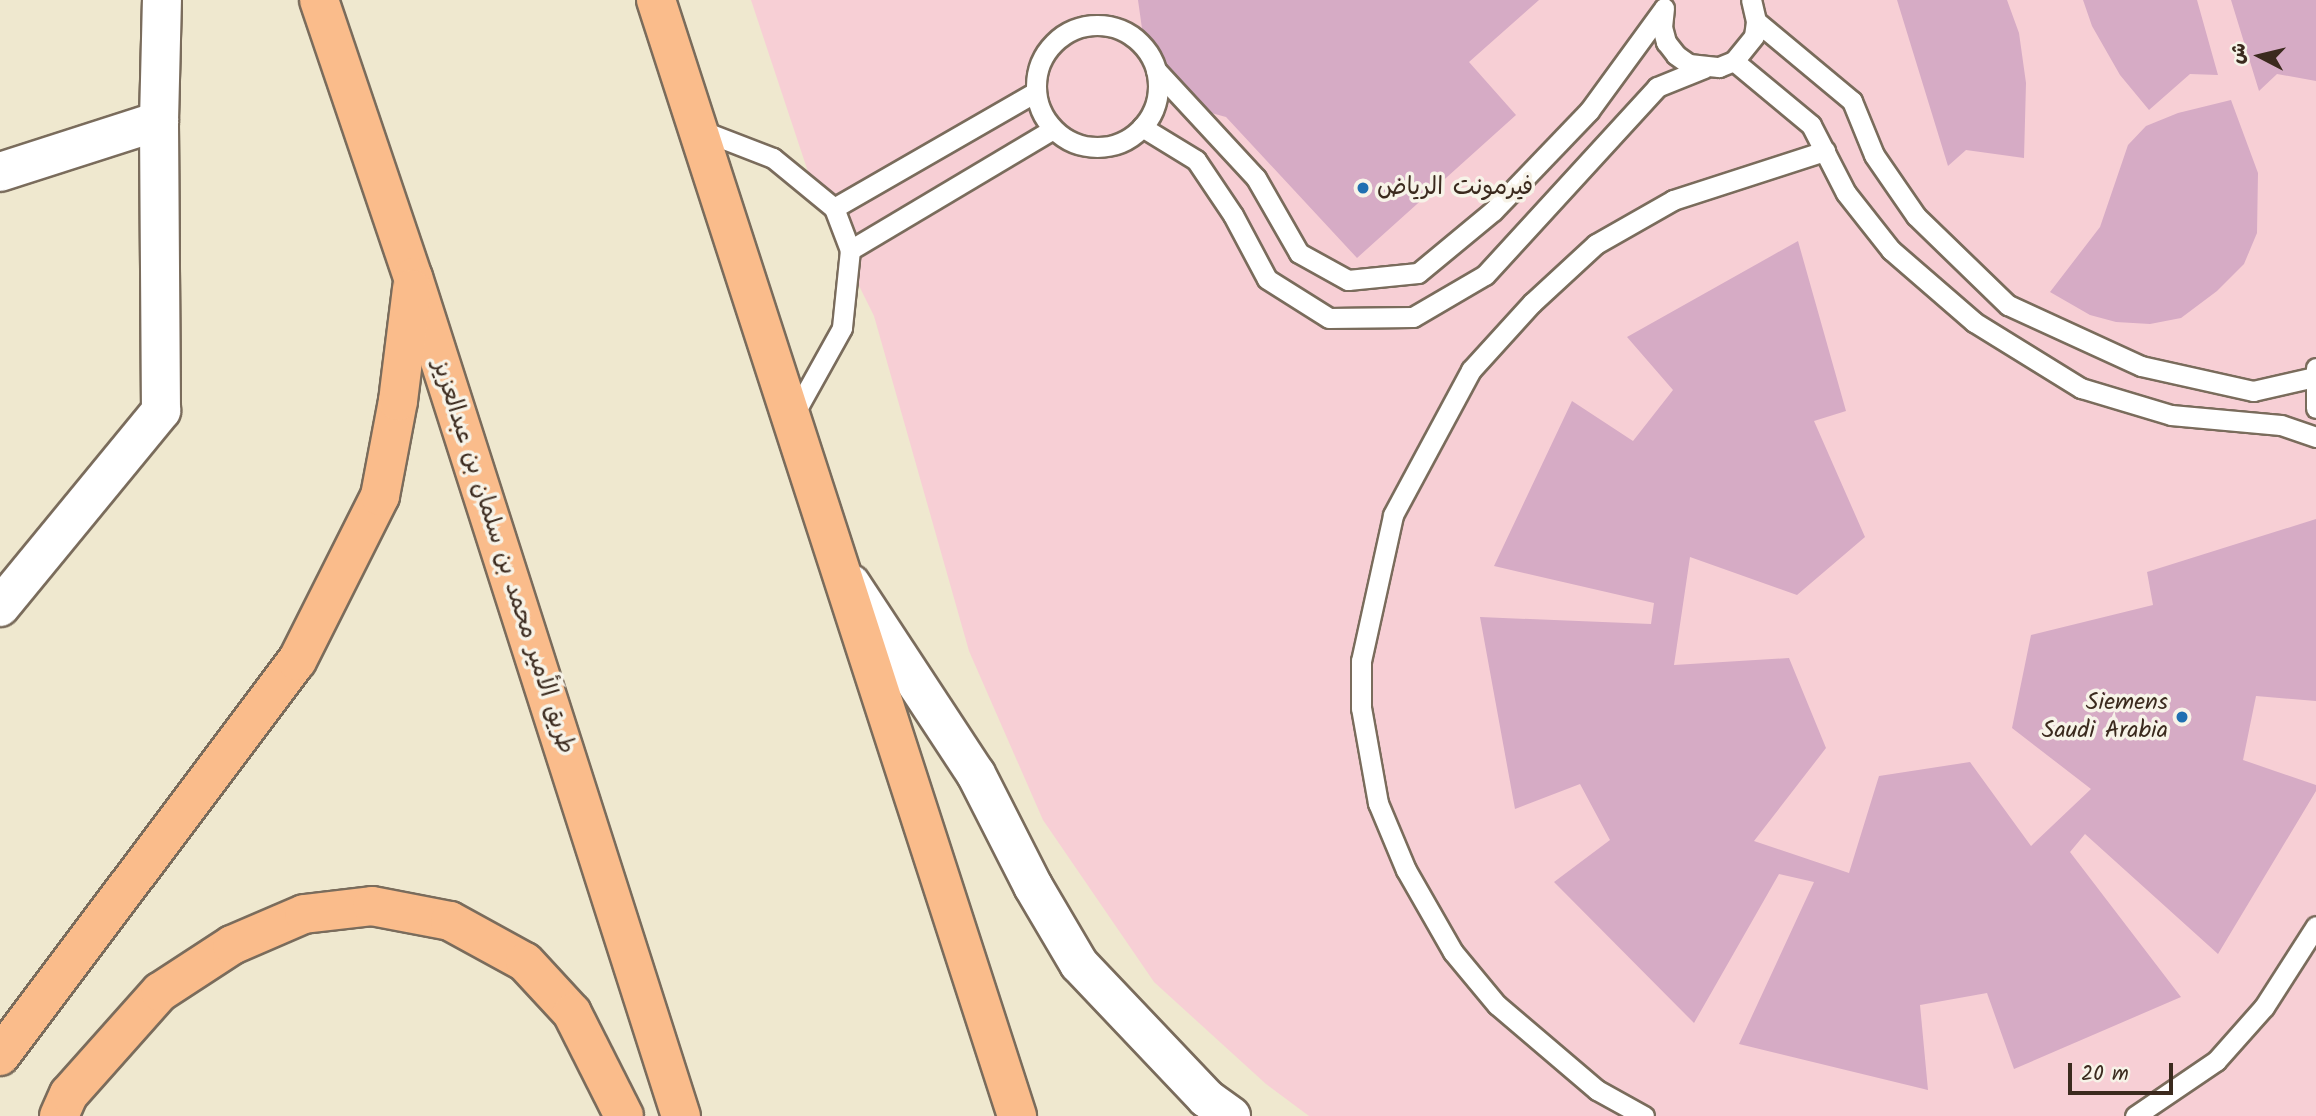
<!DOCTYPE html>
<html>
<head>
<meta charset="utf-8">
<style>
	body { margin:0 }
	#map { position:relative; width:2316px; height:1116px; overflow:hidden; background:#efe8cf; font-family:Kalam,"Playpen Sans Arabic",sans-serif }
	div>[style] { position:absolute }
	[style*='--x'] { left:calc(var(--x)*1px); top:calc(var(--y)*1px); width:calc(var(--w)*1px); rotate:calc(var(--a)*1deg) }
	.built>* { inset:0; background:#f7cfd5 }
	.building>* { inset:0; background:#d6abc5 }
	.roads { filter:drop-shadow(2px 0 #7a6c5c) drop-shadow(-2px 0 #7a6c5c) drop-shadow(0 2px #7a6c5c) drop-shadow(0 -2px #7a6c5c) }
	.service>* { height:19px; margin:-9.5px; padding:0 9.5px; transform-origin:9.5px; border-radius:9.5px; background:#fff }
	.service>.ring { margin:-9.5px; padding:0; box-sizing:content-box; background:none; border:19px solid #fff; border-radius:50% }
	.minor>* { height:38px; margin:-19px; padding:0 19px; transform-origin:19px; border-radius:19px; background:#fff }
	.primary>* { height:38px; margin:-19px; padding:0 19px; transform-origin:19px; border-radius:19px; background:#fabc8b }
	.dots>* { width:19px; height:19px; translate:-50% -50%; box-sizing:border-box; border:4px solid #f7f3e8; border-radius:50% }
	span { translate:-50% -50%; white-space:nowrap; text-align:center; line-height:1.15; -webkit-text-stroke:7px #f7f3e8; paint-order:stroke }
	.poi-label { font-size:24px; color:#3b2a1e }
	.left { translate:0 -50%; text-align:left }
	.right { translate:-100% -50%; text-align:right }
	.street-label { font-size:24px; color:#3b2a1e }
	.north { position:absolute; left:2225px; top:21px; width:70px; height:70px; -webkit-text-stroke:5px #f7f3e8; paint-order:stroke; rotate:277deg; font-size:19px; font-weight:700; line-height:28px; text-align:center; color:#3b2a1e }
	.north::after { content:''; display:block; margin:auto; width:24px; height:32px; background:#3b2a1e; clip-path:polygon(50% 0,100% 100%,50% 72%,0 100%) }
	.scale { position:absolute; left:2068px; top:1063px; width:105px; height:32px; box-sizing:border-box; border:4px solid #3b2a1e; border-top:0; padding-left:9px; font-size:21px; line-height:24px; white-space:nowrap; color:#3b2a1e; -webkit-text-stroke:5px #f7f3e8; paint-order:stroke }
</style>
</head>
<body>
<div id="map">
	<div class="built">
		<div style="clip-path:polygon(751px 0,2316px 0,2316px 1116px,1309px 1116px,1266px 1084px,1154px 982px,1043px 820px,969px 651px,874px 316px,819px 205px)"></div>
	</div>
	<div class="building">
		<div style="clip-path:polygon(1138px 0,1539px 0,1469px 62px,1516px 115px,1357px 258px,1226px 117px,1167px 101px,1147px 64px)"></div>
		<div style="clip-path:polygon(1897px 0,2007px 0,2019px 33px,2026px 83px,2024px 158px,1966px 150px,1948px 166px)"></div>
		<div style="clip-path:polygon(2083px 0,2197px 0,2218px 75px,2190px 74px,2149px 110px,2120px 75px,2092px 26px)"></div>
		<div style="clip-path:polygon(2231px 0,2316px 0,2316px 81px,2277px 74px,2259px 91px)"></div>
		<div style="clip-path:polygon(2231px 100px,2258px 173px,2257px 233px,2244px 264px,2217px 291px,2181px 318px,2150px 324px,2116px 322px,2090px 315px,2050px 292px,2100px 227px,2128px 145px,2146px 126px,2178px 113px)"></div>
		<div style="clip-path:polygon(1798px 241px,1846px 411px,1814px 421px,1865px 537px,1797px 595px,1690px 557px,1674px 665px,1789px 658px,1826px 748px,1754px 841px,1849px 873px,1879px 776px,1970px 762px,2031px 846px,2091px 789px,2012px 728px,2031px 635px,2153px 605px,2147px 572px,2316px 519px,2316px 701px,2256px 696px,2243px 760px,2316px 785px,2316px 791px,2218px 954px,2085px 834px,2070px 852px,2181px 997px,2014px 1069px,1987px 993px,1920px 1005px,1928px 1090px,1739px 1044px,1814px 882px,1779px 874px,1694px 1023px,1554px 882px,1610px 840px,1580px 784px,1515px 809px,1480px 617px,1651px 624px,1654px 603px,1494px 566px,1572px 401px,1633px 441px,1673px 390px,1627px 337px)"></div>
	</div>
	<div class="roads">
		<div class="service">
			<div style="--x:1664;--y:8;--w:19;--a:96"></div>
			<div style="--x:1662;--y:27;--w:16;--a:75"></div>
			<div style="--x:1666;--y:42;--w:16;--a:52"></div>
			<div style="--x:1676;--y:55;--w:16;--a:35"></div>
			<div style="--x:1689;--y:64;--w:30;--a:6"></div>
			<div style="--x:1719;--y:67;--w:16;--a:-22"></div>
			<div style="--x:1734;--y:61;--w:32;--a:-51"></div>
			<div style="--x:1754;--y:36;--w:15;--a:-82"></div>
			<div style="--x:1756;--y:21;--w:22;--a:-103"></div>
			<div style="--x:1756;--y:21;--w:125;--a:39.8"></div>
			<div style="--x:1852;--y:101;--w:58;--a:67.8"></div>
			<div style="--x:1874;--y:155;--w:74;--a:55.5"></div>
			<div style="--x:1916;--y:216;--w:128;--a:44.1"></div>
			<div style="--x:2008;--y:305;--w:146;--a:24.6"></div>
			<div style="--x:2141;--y:366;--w:115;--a:12.6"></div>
			<div style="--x:2253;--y:391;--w:63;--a:-12.9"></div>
			<div class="ring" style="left:1036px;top:25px;width:103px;height:103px"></div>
			<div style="--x:1734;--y:61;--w:100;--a:39.7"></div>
			<div style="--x:1811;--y:125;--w:76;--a:62.8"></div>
			<div style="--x:1846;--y:193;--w:73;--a:51.7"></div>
			<div style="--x:1891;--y:250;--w:110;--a:40.9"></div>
			<div style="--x:1974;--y:322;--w:126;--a:31.7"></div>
			<div style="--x:2081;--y:388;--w:94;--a:16.7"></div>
			<div style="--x:2171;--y:415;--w:110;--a:5.2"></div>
			<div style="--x:2281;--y:425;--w:37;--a:19"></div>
			<div style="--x:1156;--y:70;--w:147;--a:47.2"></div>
			<div style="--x:1256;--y:178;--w:86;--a:60.2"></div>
			<div style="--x:1299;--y:253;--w:56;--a:28.9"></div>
			<div style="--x:1348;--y:280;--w:70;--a:-5.7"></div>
			<div style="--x:1418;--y:273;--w:97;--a:-39.6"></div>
			<div style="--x:1493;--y:211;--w:139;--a:-46.2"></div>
			<div style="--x:1589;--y:111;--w:124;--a:-53.9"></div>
			<div style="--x:1142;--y:127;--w:63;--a:31.4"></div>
			<div style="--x:1196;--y:160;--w:66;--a:56.1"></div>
			<div style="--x:1233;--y:215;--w:72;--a:62"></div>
			<div style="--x:1267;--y:279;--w:73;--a:32.2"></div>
			<div style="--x:1329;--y:318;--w:84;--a:-0.7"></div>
			<div style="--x:1413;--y:317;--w:83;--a:-30.3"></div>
			<div style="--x:1485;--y:275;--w:255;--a:-47.5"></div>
			<div style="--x:1657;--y:87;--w:51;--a:-22"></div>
			<div style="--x:698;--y:129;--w:80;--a:21.1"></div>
			<div style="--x:773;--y:158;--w:79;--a:39.3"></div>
			<div style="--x:834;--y:208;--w:45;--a:69.1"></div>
			<div style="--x:850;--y:250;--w:78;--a:95.9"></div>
			<div style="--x:842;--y:328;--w:103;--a:119.1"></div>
			<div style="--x:834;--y:208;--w:233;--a:-29.9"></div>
			<div style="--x:850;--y:250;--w:236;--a:-30.8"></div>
			<div style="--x:2316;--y:368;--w:40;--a:90"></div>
			<div style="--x:1644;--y:1116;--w:54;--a:-151"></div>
			<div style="--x:1597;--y:1090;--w:131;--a:-139.6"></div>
			<div style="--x:1497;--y:1005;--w:69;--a:-129.7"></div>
			<div style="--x:1453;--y:952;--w:95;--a:-119.8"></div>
			<div style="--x:1406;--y:870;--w:73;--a:-112.7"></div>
			<div style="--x:1378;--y:803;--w:97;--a:-100.1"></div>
			<div style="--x:1361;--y:708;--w:47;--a:-90"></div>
			<div style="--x:1361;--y:661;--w:149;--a:-77.6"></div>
			<div style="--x:1393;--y:515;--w:165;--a:-61.7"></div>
			<div style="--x:1471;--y:370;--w:91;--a:-47.7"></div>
			<div style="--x:1532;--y:303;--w:87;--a:-42.7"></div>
			<div style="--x:1596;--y:244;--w:89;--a:-29.7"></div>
			<div style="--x:1673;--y:200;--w:160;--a:-17.9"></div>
			<div style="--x:2135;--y:1116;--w:98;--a:-34.2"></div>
			<div style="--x:2216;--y:1061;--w:72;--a:-48.4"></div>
			<div style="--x:2264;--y:1007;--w:96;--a:-57.3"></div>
		</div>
		<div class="minor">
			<div style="--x:0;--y:172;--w:167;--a:-17.8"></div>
			<div style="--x:851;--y:584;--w:227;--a:56.7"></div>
			<div style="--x:976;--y:774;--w:126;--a:63"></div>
			<div style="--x:1033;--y:886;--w:91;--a:59.5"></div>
			<div style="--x:1079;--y:964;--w:185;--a:46.5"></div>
			<div style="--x:1206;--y:1098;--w:31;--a:36"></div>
			<div style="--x:0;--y:607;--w:254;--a:-50.6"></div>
			<div style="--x:161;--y:411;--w:290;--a:-90.4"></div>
			<div style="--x:159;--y:121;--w:121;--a:-88.6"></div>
		</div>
		<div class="primary">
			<div style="--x:319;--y:0;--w:293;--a:71.3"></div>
			<div style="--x:413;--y:277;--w:881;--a:72.29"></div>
			<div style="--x:656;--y:0;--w:1173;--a:72.07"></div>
			<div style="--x:0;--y:1056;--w:494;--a:-53.1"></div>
			<div style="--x:297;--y:661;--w:185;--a:-63.3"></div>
			<div style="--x:380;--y:496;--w:97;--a:-79.3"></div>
			<div style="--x:398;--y:401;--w:113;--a:-82.9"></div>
			<div style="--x:59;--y:1116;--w:24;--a:-66"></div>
			<div style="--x:69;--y:1094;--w:137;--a:-48.3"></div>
			<div style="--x:160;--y:992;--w:86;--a:-33.1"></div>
			<div style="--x:232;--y:945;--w:78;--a:-23.3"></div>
			<div style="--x:304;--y:914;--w:68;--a:-6.7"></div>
			<div style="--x:372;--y:906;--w:79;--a:10.9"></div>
			<div style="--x:450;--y:921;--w:85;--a:28.7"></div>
			<div style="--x:525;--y:962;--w:69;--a:47.3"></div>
			<div style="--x:572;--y:1013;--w:115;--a:63.2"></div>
		</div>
	</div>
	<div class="dots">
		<div style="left:1363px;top:188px;background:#1f6fb2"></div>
		<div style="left:2182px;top:717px;background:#1f6fb2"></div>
	</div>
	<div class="poi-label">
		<span class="left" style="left:1377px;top:188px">فيرمونت الرياض</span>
		<span class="right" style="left:2168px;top:717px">Siemens<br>Saudi Arabia</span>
	</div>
	<div class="street-label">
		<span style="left:503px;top:557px;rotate:72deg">طريق الأمير محمد بن سلمان بن عبدالعزيز</span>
	</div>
	<div class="north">ش</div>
	<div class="scale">20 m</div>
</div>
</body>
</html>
